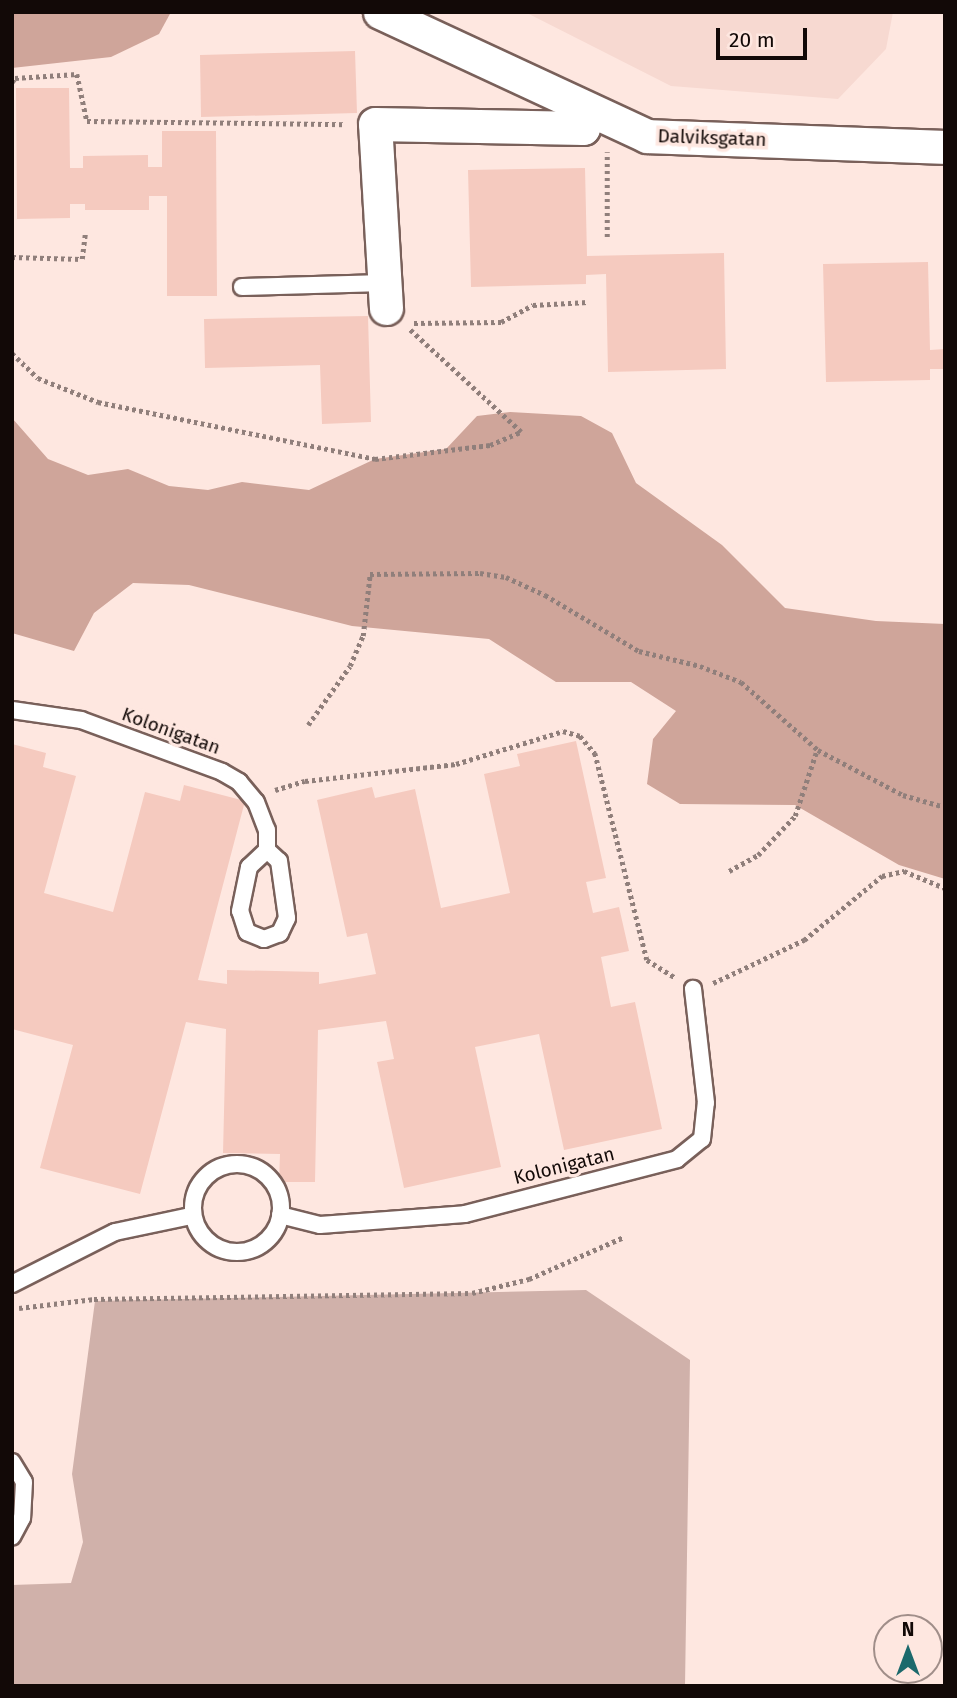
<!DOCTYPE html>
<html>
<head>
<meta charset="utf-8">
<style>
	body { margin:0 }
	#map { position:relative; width:957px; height:1698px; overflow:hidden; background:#fee7e0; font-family:"Fira Sans",sans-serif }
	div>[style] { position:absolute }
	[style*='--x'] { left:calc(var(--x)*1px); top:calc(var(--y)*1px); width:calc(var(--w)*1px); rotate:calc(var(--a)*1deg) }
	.built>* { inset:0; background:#f7d9d1 }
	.green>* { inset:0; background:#d0b1aa }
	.forest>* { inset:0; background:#cfa59a }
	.building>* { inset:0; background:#f5cabf }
	.path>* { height:4.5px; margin-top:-2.25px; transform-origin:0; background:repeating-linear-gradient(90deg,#907f7b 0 3.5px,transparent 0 7px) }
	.roads { filter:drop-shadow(2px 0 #79605a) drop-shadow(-2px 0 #79605a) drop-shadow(0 2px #79605a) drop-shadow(0 -2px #79605a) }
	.lane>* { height:16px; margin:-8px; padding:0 8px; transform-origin:8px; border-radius:8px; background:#fff }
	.lane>.ring { margin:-8px; padding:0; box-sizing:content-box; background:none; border:16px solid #fff; border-radius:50% }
	.street>* { height:33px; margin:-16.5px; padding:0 16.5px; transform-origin:16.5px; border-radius:16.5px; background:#fff }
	span { translate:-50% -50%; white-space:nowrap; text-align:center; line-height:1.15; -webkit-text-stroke:7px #fee7e0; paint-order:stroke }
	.street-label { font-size:19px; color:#120907 }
	.frame { position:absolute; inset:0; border:14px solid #120907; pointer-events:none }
	.north { position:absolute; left:873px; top:1614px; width:70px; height:70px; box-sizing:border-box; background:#fee7e0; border:2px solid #a08e89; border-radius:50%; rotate:0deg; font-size:19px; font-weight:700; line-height:28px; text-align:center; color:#120907 }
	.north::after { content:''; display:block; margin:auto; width:24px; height:32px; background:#1c696c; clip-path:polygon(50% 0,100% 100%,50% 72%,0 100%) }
	.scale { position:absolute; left:716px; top:28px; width:91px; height:32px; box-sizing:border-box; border:4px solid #120907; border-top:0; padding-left:9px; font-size:21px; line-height:24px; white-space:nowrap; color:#120907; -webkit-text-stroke:5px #fee7e0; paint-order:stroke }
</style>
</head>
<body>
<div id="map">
	<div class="built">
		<div style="clip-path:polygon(525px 12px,893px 12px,886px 49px,838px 99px,671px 86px)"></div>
	</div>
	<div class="green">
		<div style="clip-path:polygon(586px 1290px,690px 1360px,685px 1686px,12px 1686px,12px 1585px,71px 1583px,83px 1542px,72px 1474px,95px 1301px)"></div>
	</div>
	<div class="forest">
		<div style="clip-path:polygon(12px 12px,171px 12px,159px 34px,111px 57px,12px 68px)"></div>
		<div style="clip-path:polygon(510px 412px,581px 416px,612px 433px,636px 483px,722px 545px,785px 608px,876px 621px,945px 624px,945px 879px,899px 865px,795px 805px,680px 804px,647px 784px,653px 739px,676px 711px,631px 682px,556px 682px,489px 639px,352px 626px,189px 585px,133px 583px,94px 613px,74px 651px,12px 633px,12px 418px,48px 459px,88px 475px,128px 469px,169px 486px,208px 490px,242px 482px,309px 490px,375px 459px,446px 449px,477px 416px)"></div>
	</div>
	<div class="building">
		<div style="clip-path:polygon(355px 51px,357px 113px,201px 117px,200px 55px)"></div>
		<div style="clip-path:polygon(16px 88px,69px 88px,70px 168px,83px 168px,83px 156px,148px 155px,148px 167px,162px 167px,162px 131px,216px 131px,217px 296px,167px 296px,167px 196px,149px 196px,149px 210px,85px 210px,85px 204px,70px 204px,70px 218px,17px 219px)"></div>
		<div style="clip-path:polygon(585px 168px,587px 256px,724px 253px,726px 369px,608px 372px,606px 274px,586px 275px,586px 284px,471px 287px,468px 170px)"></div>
		<div style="clip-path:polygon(928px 262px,930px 350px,945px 349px,945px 369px,930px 369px,930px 380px,826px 382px,823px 264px)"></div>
		<div style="clip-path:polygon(368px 316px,371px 422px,322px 424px,320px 365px,205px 368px,204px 319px)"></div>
		<div style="clip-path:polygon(576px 741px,606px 878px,586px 882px,593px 913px,619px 907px,629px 951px,601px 957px,611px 1007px,635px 1002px,662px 1129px,564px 1150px,539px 1034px,475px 1047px,501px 1167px,404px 1188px,377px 1062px,394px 1059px,386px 1021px,318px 1030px,315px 1182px,279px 1182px,280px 1154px,223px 1153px,226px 1029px,186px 1022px,140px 1194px,40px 1168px,73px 1045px,12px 1029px,12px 744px,46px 753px,43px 767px,76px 776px,44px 893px,113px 912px,145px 792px,180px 801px,184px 785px,245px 801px,198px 980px,227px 984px,227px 970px,319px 972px,319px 984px,376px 974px,367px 933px,347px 937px,317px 800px,372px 787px,375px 798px,415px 789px,441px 908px,510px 893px,484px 774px,520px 766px,517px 754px)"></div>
	</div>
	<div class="path">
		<div style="--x:12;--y:82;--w:5;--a:-53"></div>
		<div style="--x:15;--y:78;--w:62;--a:-3.7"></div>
		<div style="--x:77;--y:74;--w:48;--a:78"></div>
		<div style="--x:87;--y:121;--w:259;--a:0.7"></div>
		<div style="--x:607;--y:237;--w:85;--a:-90"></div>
		<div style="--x:12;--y:257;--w:70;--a:1.6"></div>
		<div style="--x:82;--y:259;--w:26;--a:-83"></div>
		<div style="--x:414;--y:323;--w:87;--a:-0.7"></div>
		<div style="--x:501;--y:322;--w:36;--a:-28"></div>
		<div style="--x:533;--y:305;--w:55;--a:-3.1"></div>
		<div style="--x:12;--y:353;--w:36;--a:44"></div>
		<div style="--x:38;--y:378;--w:65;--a:21.8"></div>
		<div style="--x:98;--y:402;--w:283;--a:11.6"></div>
		<div style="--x:375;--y:459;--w:116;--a:-6.9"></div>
		<div style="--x:490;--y:445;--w:34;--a:-23"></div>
		<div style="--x:521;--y:432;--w:152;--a:-137.4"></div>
		<div style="--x:308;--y:725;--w:72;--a:-54.6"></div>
		<div style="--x:350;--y:666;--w:33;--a:-67"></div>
		<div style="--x:363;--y:636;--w:62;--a:-83.6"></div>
		<div style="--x:370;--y:574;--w:110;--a:-0.5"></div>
		<div style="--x:480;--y:573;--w:26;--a:9"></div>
		<div style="--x:506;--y:577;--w:43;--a:24.8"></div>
		<div style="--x:545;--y:595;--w:109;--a:30.8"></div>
		<div style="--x:639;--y:651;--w:63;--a:13.8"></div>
		<div style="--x:700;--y:666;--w:44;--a:21.3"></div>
		<div style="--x:741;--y:682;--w:103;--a:41.4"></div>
		<div style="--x:818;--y:750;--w:96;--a:27.9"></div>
		<div style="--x:903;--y:795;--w:44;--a:15.9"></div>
		<div style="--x:275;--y:790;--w:31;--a:-17"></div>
		<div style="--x:305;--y:781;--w:152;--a:-6.4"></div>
		<div style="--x:456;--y:764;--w:112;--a:-17.1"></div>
		<div style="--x:563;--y:731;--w:18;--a:16"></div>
		<div style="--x:580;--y:736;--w:23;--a:49"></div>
		<div style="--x:595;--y:753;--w:213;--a:75.9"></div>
		<div style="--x:647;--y:960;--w:32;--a:32"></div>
		<div style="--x:729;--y:871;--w:33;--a:-29"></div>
		<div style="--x:758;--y:855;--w:54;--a:-46.5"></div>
		<div style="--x:795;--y:816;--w:70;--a:-71.6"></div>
		<div style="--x:713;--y:983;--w:101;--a:-25.3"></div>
		<div style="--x:804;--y:940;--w:101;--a:-39.4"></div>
		<div style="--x:882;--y:876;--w:23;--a:-13"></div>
		<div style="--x:904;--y:871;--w:44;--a:22.5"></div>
		<div style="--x:19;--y:1308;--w:76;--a:-6.8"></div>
		<div style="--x:94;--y:1299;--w:378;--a:-0.9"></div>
		<div style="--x:472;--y:1293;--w:59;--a:-13.8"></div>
		<div style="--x:529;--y:1279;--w:104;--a:-23.9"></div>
	</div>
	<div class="roads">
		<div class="lane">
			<div style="--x:242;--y:287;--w:143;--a:-1.6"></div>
			<div style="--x:12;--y:710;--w:70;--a:8.2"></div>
			<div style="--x:81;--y:720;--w:150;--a:20.2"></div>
			<div style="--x:222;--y:772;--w:20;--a:30"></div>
			<div style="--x:239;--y:782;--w:26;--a:50"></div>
			<div style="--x:256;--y:802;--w:30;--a:69"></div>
			<div style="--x:267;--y:830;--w:20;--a:90"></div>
			<div style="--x:267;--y:850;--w:16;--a:43"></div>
			<div style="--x:279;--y:861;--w:58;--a:82"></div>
			<div style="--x:287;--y:918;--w:17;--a:115"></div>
			<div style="--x:280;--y:933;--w:17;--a:159"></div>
			<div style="--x:264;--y:939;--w:18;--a:-158"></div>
			<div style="--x:247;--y:932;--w:22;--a:-108"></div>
			<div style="--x:240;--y:911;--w:45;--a:-78.4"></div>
			<div style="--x:249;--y:867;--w:25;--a:-43"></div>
			<div class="ring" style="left:193px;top:1164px;width:72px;height:72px"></div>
			<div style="--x:280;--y:1215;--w:41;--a:14"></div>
			<div style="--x:320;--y:1225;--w:145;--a:-4.3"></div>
			<div style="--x:465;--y:1214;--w:219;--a:-14.5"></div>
			<div style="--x:677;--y:1159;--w:32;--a:-39"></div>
			<div style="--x:702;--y:1139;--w:36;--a:-84"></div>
			<div style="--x:706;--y:1103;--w:115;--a:-96.5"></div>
			<div style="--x:12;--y:1284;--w:115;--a:-26.8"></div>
			<div style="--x:115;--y:1232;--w:78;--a:-11.9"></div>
			<div style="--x:12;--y:1462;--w:23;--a:59"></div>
			<div style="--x:24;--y:1482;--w:36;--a:93"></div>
			<div style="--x:22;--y:1518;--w:21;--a:118"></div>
		</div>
		<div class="street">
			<div style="--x:380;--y:12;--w:294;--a:24.9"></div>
			<div style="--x:647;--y:136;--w:298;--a:2.1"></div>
			<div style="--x:386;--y:308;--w:184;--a:-93.4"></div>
			<div style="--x:375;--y:124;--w:208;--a:1.1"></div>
			<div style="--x:583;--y:128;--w:21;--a:-93"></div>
		</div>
	</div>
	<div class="street-label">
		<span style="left:712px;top:138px;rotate:2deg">Dalviksgatan</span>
		<span style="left:171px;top:731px;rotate:20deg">Kolonigatan</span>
		<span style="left:564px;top:1166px;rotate:-14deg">Kolonigatan</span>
	</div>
	<div class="frame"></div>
	<div class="north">N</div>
	<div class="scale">20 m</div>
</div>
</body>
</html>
